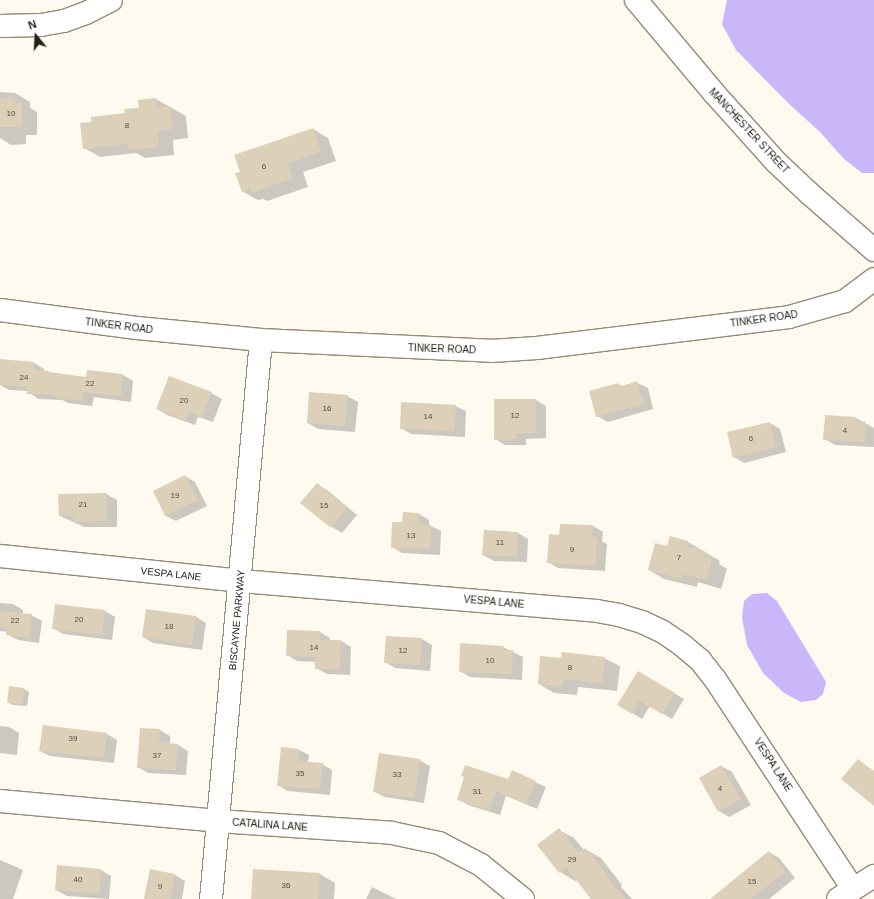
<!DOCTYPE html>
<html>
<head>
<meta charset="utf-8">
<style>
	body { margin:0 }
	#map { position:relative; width:874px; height:899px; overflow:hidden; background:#fffaf0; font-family:Helvetica,sans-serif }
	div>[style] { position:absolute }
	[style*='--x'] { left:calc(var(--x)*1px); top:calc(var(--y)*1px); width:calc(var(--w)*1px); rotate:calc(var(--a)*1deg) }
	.water>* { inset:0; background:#cab7fa }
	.shadow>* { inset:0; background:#0003 }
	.building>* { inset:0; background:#dcd0b9 }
	.roads { filter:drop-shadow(1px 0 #968b76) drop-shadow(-1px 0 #968b76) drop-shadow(0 1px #968b76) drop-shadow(0 -1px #968b76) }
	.minor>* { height:22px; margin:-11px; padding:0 11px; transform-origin:11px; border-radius:11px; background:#fff }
	.tertiary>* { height:22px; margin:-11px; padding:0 11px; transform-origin:11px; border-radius:11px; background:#fff }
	span { translate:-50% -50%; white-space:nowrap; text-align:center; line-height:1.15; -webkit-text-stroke:3px #fff; paint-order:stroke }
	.number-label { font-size:8px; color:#524c40 }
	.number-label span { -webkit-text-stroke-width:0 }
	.street-label { font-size:10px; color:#242017 }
	.north { position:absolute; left:16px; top:16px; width:40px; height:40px; -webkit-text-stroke:3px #fff; paint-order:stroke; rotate:342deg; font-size:11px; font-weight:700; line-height:16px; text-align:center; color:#242017 }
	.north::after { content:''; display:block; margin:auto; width:14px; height:18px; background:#242017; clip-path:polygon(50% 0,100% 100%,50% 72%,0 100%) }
</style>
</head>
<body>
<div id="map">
	<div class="water">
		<div style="clip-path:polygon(727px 0,874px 0,874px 173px,862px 173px,844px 159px,820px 132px,788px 103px,736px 50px,722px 24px)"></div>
		<div style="clip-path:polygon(767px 593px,777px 601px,826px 682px,823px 694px,816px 700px,801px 702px,784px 693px,763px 673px,747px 645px,742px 618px,744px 601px,752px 594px)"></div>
	</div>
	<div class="shadow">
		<div style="clip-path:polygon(0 92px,15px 93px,30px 102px,30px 108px,37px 112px,37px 135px,26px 135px,26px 144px,11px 145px,0 138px)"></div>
		<div style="clip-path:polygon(156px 99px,186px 116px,188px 138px,173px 140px,174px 155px,145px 158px,136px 153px,100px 157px,84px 148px,92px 123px,126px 114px)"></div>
		<div style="clip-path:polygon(313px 129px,328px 138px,336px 161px,303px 172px,308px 187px,267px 201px,263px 199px,258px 200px,242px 191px)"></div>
		<div style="clip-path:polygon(0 360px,34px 363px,44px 369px,44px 371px,52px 374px,87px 378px,123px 375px,133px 381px,131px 402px,94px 397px,92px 406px,68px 403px,62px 400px,38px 399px,28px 391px,9px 390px,0 385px)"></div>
		<div style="clip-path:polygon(637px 383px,648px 388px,653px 409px,608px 422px,597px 416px,618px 384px,623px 387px)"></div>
		<div style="clip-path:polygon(211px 393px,222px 399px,213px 422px,198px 417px,195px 425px,167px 415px,157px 409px)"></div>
		<div style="clip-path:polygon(347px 396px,358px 402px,355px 432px,318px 429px,308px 423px)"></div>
		<div style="clip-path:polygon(536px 400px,546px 406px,546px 438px,526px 439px,526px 445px,505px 445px,495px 439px)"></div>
		<div style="clip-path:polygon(455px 406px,466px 411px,465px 437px,411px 434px,401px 428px)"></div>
		<div style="clip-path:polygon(856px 418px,874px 428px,874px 447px,835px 445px,825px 439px)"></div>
		<div style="clip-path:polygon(770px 423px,780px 429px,786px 452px,744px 463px,734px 457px)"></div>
		<div style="clip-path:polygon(185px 476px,195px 482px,207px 506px,176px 521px,166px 516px)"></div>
		<div style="clip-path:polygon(317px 484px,327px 490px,357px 515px,342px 533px,332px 527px)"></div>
		<div style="clip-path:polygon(106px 494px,117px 500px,117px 527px,84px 527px,60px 516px)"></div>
		<div style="clip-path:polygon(404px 513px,419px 514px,429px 520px,429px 525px,441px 531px,440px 555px,402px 553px,392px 547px,403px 523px)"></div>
		<div style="clip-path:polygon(593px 526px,603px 532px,602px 541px,607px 544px,605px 571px,558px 568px,548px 562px,560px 536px)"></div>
		<div style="clip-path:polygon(485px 531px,518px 533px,528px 539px,527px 562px,494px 561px,483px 555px)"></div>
		<div style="clip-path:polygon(688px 542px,720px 561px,719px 564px,727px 569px,721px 589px,698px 582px,697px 587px,664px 579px,649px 570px,668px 547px)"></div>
		<div style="clip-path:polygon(0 603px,13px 604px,23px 610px,23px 614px,31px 615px,42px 621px,39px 643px,18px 640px,7px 634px,8px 632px,0 631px)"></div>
		<div style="clip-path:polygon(147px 610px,196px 617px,206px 623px,202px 650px,153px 643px,143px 637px)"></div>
		<div style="clip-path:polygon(105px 611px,115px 617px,112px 640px,63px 634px,53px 628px)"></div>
		<div style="clip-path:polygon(320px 632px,330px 638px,330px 641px,341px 641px,351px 647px,350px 675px,327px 674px,316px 668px,316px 662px,297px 661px,287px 655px)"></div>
		<div style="clip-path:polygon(422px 639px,432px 645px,430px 671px,395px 668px,385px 662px)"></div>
		<div style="clip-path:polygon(503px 647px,523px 657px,522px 680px,470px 677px,460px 671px)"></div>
		<div style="clip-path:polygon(604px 658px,620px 666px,617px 691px,578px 687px,577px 695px,554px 693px,539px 684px,562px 659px)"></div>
		<div style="clip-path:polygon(638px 672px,684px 699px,672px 719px,650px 706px,642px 719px,619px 705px)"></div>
		<div style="clip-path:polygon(24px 689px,29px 692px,27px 706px,13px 705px,8px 702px)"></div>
		<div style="clip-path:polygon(0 726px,9px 727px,19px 733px,17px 755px,0 753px)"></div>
		<div style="clip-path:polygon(141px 729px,160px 730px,170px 736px,170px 744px,178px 745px,188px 751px,186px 775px,148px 773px,138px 767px)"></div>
		<div style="clip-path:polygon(107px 734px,117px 740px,114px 763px,50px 756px,40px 751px)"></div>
		<div style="clip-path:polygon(299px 750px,309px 755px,308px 763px,322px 764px,332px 770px,330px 795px,288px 791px,278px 785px)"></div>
		<div style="clip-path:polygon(419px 760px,430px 766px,424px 803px,385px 797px,375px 792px)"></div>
		<div style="clip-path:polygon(858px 760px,874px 771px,874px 805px)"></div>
		<div style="clip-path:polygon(721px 766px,732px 772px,751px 805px,729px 817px,719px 811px)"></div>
		<div style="clip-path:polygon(512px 772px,546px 787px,537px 809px,506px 796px,500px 815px,468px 805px,458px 799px,508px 780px)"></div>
		<div style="clip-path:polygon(559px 830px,574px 838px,584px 850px,585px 849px,601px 858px,622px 885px,621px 887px,632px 899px,591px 899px,577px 880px,575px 881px,560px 872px)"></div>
		<div style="clip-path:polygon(769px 852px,779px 858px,795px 878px,769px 899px,725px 899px)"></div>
		<div style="clip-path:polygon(0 860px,23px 870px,13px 899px,0 899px)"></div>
		<div style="clip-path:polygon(101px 870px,111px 876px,109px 899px,67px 896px,56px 890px)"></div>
		<div style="clip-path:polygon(150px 870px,175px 875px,185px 881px,182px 899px,145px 899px)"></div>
		<div style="clip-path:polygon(320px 874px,335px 883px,334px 899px,252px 899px)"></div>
		<div style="clip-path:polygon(372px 887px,396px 899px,366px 899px)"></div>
	</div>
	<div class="building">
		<div style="clip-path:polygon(15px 97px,15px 102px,22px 102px,22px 127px,0 127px,0 98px)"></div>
		<div style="clip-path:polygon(156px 98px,157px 107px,170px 106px,173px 129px,157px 131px,159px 147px,129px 150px,128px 144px,83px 149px,80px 123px,91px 122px,91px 117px,125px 113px,124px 109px,139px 108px,138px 100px)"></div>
		<div style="clip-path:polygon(313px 128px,321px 152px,288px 163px,293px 178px,251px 193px,250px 189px,242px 192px,235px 173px,240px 172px,234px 155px)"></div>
		<div style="clip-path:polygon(0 359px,34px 362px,34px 370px,49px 371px,49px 372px,86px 377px,87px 370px,123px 374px,121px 396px,83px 392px,82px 401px,56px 398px,57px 395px,27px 394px,27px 387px,0 385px)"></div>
		<div style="clip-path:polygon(169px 376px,212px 392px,202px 417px,188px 412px,185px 420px,156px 409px)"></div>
		<div style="clip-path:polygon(637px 381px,644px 404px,596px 417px,589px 391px,618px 383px,619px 387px)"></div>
		<div style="clip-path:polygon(309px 392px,348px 395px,345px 426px,307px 423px)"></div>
		<div style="clip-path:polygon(494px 399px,536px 399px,536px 433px,516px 433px,516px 439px,494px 440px)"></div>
		<div style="clip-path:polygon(401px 402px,456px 405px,454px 431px,400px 429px)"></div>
		<div style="clip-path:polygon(825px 415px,856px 417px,856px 421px,866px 422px,865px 442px,823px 440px)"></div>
		<div style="clip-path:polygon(770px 422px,776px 447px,733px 458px,727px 432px)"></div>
		<div style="clip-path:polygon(185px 475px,198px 500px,165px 516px,153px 491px)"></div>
		<div style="clip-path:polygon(317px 483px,347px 508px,331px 528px,300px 503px)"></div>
		<div style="clip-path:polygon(107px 493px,107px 521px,73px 522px,73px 516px,59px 516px,58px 494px)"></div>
		<div style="clip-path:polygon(403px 512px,419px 513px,419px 524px,431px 525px,430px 549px,391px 548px,392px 522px,402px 522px)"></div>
		<div style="clip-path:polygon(560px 524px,593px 525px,592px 537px,597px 537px,595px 566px,547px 563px,549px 534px,559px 535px)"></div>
		<div style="clip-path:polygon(484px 530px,518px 532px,517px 557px,482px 555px)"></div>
		<div style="clip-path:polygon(670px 536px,688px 541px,687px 546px,705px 551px,703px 557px,712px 559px,706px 580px,683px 574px,681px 579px,648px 570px,655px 543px,667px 546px)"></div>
		<div style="clip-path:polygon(55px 604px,105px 610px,102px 635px,52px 629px)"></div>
		<div style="clip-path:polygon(146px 609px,196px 616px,192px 645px,142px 637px)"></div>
		<div style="clip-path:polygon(0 611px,32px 614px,29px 638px,6px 635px,7px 628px,0 627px)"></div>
		<div style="clip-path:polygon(287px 630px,320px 631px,320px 640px,341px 640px,340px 670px,315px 669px,315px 657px,286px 656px)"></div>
		<div style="clip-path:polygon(386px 636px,422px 638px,420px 665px,384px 663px)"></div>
		<div style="clip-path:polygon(460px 643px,503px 646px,503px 650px,513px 650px,512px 674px,459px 672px)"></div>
		<div style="clip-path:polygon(562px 652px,605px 657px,602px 683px,563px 679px,562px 687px,538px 684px,540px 656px,561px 658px)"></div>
		<div style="clip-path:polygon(638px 671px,675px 693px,662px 714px,639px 701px,632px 714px,617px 705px)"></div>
		<div style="clip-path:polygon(9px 686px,24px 688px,22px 704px,7px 703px)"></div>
		<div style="clip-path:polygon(43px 725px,107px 733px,104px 758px,39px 751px)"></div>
		<div style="clip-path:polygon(140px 728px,160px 729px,159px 742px,178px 744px,176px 770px,137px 768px)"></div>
		<div style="clip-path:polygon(281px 747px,299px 749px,298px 761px,323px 763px,320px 789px,277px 786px)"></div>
		<div style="clip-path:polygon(379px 753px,420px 759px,414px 798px,373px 792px)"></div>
		<div style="clip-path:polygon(858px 759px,874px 772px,874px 806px,841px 779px)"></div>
		<div style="clip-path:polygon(465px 765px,508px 779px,512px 770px,536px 781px,526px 804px,496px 791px,489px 810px,457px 800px,464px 777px,461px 776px)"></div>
		<div style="clip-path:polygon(721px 765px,741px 799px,718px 812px,699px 778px)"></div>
		<div style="clip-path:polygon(559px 828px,578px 853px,585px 848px,608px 876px,606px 877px,626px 899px,591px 899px,566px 867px,559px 873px,537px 845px)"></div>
		<div style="clip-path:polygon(769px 851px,785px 872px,751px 899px,710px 899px)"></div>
		<div style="clip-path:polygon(57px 865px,101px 869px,99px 894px,55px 890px)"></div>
		<div style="clip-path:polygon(150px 869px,175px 874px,170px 899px,144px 899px)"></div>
		<div style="clip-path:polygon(253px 869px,320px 873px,318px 899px,251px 899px)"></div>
	</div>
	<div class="roads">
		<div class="minor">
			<div style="--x:0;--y:26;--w:41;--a:-1.4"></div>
			<div style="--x:41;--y:25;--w:23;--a:-10"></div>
			<div style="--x:64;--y:21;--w:23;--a:-20"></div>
			<div style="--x:86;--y:13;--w:28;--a:-27"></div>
			<div style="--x:0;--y:556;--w:242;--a:5.9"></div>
			<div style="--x:241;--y:581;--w:357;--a:4.8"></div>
			<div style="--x:597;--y:611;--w:22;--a:10"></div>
			<div style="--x:619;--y:615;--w:24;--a:17"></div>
			<div style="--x:642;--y:622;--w:23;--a:25"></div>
			<div style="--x:663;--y:632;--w:23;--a:34"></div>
			<div style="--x:682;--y:645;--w:23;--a:40"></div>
			<div style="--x:700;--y:660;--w:24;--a:52"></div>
			<div style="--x:715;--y:679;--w:251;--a:56.7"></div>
			<div style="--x:0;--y:801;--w:219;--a:5.2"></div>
			<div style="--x:218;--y:821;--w:174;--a:3.9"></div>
			<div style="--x:392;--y:833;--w:48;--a:12"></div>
			<div style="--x:439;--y:843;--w:47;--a:27.6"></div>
			<div style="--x:481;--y:865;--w:54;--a:39"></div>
			<div style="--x:211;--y:899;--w:561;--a:-84.89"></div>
			<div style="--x:838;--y:899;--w:43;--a:-32.6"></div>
		</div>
		<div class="tertiary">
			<div style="--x:636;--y:0;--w:121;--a:50"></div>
			<div style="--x:714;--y:93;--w:93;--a:48.1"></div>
			<div style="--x:776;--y:162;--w:47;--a:43.3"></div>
			<div style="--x:810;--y:194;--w:85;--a:41.2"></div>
			<div style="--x:0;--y:310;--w:138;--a:7.5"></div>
			<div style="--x:137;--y:328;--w:125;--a:5.5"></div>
			<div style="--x:261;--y:340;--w:230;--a:2.7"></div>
			<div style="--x:491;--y:351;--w:46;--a:-3.7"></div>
			<div style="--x:537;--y:348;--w:254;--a:-7"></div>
			<div style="--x:789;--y:317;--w:58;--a:-15.9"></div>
			<div style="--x:845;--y:301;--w:36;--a:-37"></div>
		</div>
	</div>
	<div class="number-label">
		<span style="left:11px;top:114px">10</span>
		<span style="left:127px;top:126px">8</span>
		<span style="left:264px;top:167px">6</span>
		<span style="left:24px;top:378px">24</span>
		<span style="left:90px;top:384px">22</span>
		<span style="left:184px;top:401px">20</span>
		<span style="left:327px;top:409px">16</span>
		<span style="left:515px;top:416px">12</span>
		<span style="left:428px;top:417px">14</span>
		<span style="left:845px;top:431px">4</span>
		<span style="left:751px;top:439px">6</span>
		<span style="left:175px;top:496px">19</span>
		<span style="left:83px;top:505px">21</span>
		<span style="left:324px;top:506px">15</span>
		<span style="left:411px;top:536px">13</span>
		<span style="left:500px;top:543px">11</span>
		<span style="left:572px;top:550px">9</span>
		<span style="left:679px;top:558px">7</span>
		<span style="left:79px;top:620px">20</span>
		<span style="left:15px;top:621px">22</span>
		<span style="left:169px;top:627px">18</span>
		<span style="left:314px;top:648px">14</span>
		<span style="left:403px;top:651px">12</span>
		<span style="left:490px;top:661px">10</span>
		<span style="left:570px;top:668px">8</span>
		<span style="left:73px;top:739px">39</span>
		<span style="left:157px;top:756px">37</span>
		<span style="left:300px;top:774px">35</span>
		<span style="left:397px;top:775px">33</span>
		<span style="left:720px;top:789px">4</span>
		<span style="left:477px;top:792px">31</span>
		<span style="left:572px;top:860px">29</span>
		<span style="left:78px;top:880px">40</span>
		<span style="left:752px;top:882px">15</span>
		<span style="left:286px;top:886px">36</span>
		<span style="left:160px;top:887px">9</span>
	</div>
	<div class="street-label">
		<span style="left:749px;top:131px;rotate:47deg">MANCHESTER STREET</span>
		<span style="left:764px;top:319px;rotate:-8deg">TINKER ROAD</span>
		<span style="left:119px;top:326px;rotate:7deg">TINKER ROAD</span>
		<span style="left:442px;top:349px;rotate:2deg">TINKER ROAD</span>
		<span style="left:171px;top:574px;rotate:6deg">VESPA LANE</span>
		<span style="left:494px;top:602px;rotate:5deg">VESPA LANE</span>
		<span style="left:237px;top:620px;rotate:-85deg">BISCAYNE PARKWAY</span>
		<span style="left:773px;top:765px;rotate:57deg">VESPA LANE</span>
		<span style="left:270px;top:825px;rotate:4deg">CATALINA LANE</span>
	</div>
	<div class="north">N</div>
</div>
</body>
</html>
